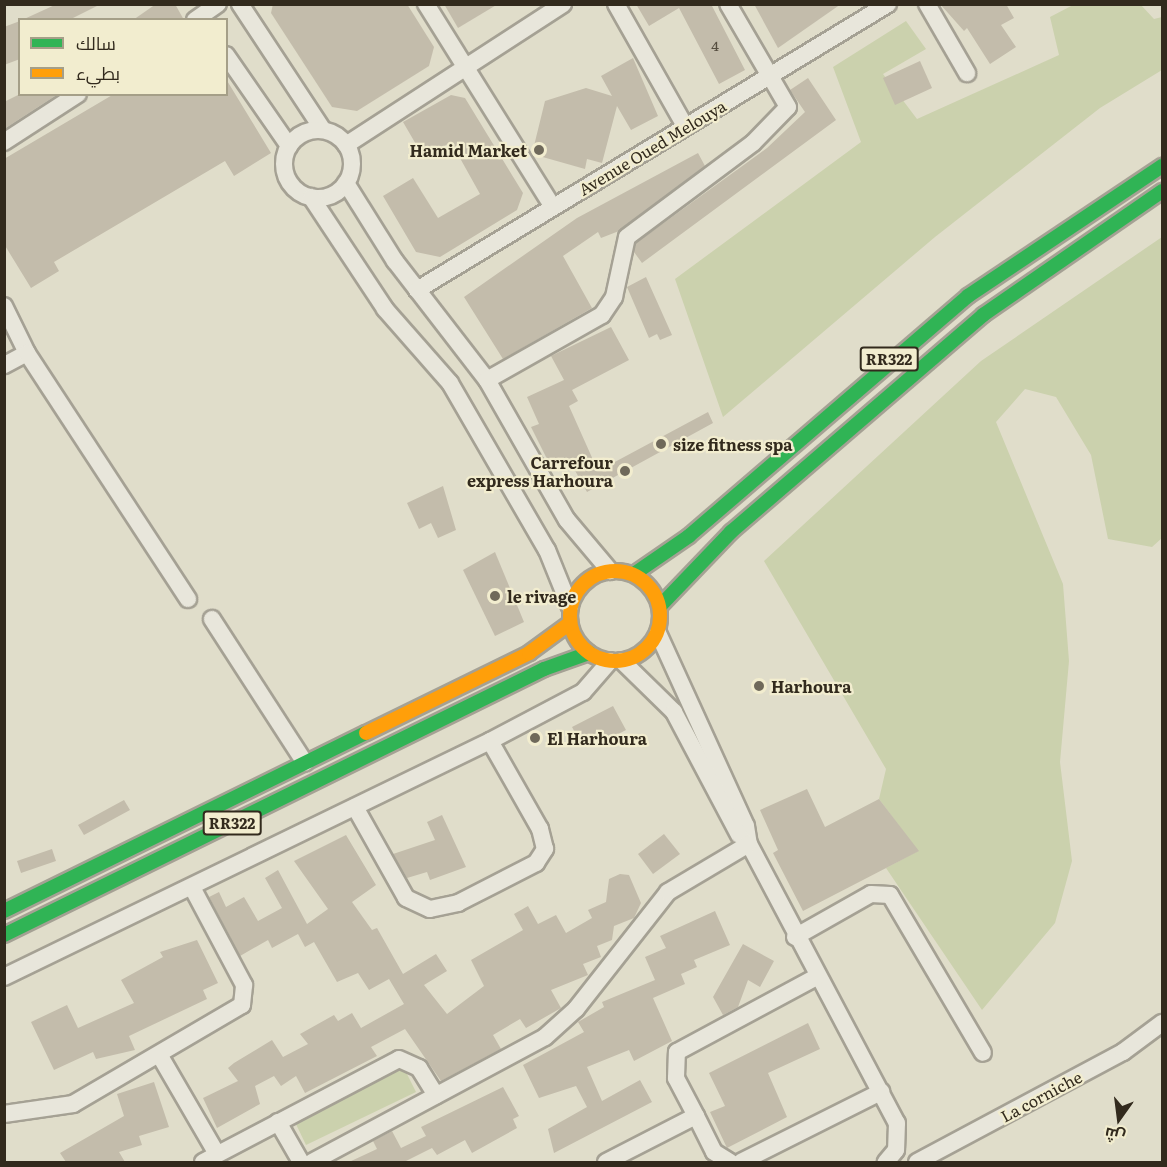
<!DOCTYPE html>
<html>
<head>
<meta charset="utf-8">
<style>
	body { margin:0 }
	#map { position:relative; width:1167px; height:1167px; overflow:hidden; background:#e0ddca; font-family:Literata,Cairo,serif }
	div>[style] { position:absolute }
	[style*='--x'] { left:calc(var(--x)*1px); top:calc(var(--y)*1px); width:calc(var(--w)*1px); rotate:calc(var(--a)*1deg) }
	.green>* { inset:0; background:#cbd1ad }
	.building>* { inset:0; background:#c3bcab }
	.roads { filter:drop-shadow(2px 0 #a5a194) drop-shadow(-2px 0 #a5a194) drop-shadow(0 2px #a5a194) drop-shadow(0 -2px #a5a194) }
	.street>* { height:16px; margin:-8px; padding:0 8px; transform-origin:8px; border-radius:8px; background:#e8e6db }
	.street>.ring { margin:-8px; padding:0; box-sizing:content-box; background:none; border:16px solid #e8e6db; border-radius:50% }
	.fast>* { height:14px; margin:-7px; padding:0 7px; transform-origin:7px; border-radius:7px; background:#30b455 }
	.slow>* { height:14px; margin:-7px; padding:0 7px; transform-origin:7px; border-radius:7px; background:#ff9f0a }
	.slow>.ring { margin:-7px; padding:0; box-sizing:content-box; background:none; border:14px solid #ff9f0a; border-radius:50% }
	.dots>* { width:16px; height:16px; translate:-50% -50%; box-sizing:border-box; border:3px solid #f2edcf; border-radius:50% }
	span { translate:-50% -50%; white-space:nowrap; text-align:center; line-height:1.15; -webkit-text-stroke:4.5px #f2edcf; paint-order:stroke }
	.number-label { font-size:14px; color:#564e40 }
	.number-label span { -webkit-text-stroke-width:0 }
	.shield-label span { padding:2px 4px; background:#f2edcf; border:2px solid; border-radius:4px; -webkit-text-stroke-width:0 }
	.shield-label { font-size:15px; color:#322a1d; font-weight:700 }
	.street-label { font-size:16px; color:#322a1d }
	.poi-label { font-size:16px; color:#322a1d; font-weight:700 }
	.right { translate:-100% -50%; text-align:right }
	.left { translate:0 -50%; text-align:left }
	.frame { position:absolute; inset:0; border:6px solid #322a1d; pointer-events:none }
	.legend { position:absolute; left:18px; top:18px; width:210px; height:78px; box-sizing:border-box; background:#f2edcf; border:2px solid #a59f88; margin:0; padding:8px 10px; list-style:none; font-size:18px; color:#322a1d }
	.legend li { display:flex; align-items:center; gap:12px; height:30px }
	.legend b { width:30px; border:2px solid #a59f88 }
	.north { position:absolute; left:1089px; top:1089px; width:60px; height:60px; -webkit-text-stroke:4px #f2edcf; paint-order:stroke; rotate:194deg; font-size:16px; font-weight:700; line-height:24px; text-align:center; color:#322a1d }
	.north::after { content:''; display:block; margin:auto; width:21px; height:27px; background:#322a1d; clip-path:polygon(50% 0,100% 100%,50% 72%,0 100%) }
</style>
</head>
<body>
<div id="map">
	<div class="green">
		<div style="clip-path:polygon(1073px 5px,1141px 5px,1154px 19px,1162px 17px,1162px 70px,1100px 108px,935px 237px,723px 417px,675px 279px,861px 142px,833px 67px,906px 21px,926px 49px,883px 74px,917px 119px,1059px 55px,1050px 17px)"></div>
		<div style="clip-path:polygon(1162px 237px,1162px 538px,1152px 547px,1108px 539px,1091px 455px,1056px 397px,1025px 389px,996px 422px,1063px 584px,1069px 661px,1060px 762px,1072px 861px,1055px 923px,982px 1010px,886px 868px,918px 851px,879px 799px,886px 769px,764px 561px,981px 361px)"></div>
		<div style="clip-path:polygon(402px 1064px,416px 1092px,306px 1145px,294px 1120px)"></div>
	</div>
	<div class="building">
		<div style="clip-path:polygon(57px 4px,101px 4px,69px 20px,22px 20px)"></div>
		<div style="clip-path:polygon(156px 4px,175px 4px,184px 20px,133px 20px)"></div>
		<div style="clip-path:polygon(273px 4px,407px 4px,434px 47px,429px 66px,357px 111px,332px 107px,271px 13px)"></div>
		<div style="clip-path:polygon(444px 4px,498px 4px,458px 28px)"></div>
		<div style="clip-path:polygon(636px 4px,711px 4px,745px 70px,719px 84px,679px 8px,649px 26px)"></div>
		<div style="clip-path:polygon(754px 4px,841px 4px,778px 48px)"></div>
		<div style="clip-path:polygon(940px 4px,1006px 4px,1014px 18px,1001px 25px,1016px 47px,990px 64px,967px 28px,964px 31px)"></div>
		<div style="clip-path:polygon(20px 21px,20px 59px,4px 65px,4px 27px)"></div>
		<div style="clip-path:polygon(633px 58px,658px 116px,631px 130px,617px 106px,602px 163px,587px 159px,585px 169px,532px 154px,545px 101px,586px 88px,612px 96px,601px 76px)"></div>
		<div style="clip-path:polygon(920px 61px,932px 88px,895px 105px,883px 78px)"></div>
		<div style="clip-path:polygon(808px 78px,836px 120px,642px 263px,634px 252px,636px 243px,767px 148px,805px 112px,790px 90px)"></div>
		<div style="clip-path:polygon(226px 79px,271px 153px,234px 176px,225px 161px,54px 262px,59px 271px,31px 288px,4px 244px,4px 159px,114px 94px,226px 94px)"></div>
		<div style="clip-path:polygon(20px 94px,58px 94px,4px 129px,4px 102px)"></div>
		<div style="clip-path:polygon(451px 95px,465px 98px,523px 193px,517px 210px,440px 257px,416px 252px,383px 196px,413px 178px,438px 218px,480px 194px,451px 142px,424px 158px,403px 122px)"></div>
		<div style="clip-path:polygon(698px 153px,705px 166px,619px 231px,601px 238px,598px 232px,563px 256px,592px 308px,503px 359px,464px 297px,577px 218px)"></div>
		<div style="clip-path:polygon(646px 277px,672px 335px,660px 340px,657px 334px,649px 338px,627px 287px)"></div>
		<div style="clip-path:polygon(611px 327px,629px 360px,572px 390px,578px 401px,569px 406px,598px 471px,708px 412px,713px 423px,587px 492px,568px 458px,551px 467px,531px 427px,539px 424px,527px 397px,564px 380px,551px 356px)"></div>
		<div style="clip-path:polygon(443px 486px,456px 530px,438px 538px,431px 523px,419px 529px,407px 503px)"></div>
		<div style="clip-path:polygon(495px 552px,524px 622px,495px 636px,463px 570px)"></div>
		<div style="clip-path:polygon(613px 706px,626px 730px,601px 743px,597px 734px,580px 742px,572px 727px)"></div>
		<div style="clip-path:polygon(807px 789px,825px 827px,879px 799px,919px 851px,803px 911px,773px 853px,778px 850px,760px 810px)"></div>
		<div style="clip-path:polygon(124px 800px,130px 810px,84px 835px,78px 825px)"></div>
		<div style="clip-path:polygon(442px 815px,466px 867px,430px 880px,427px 872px,407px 878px,393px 854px,435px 840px,427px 822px)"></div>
		<div style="clip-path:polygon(664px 834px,680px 854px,653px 874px,638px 854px)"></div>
		<div style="clip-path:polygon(346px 835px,376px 885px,352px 902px,372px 930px,377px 928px,403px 974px,436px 954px,447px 971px,424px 985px,447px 1014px,484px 986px,471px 960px,523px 930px,514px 914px,528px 906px,538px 924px,556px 915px,566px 933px,592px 918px,588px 910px,606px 902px,609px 879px,620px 874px,629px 875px,641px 903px,634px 918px,614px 926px,612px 940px,597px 946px,601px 957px,583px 964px,588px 975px,551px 990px,561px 1008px,526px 1028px,520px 1019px,493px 1035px,501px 1049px,441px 1081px,405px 1029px,371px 1047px,377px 1056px,305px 1093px,296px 1076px,281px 1086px,274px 1076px,255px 1086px,260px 1104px,217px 1128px,203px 1098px,238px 1081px,228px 1068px,234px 1063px,272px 1040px,283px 1057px,308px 1044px,300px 1034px,334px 1015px,338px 1021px,352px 1013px,361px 1028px,404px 1004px,389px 979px,369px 990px,358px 973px,337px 982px,314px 942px,305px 947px,298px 934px,272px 948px,268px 940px,240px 956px,209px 897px,219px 892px,226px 907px,244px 897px,258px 921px,282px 908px,265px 878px,278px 870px,307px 924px,328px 909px,294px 861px)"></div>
		<div style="clip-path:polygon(52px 849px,56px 861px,21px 873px,17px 861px)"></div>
		<div style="clip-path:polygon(715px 911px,730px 945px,694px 960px,697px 967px,681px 974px,685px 984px,653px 998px,672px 1041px,634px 1061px,629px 1050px,587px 1067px,602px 1101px,640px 1080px,652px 1102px,554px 1153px,548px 1129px,587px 1107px,576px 1086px,539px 1098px,523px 1065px,584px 1032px,578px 1022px,604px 1007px,602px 1002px,655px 980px,645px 957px,666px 948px,660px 936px)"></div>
		<div style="clip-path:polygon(197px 940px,218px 983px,203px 990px,207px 999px,129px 1036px,135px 1050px,96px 1059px,93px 1052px,54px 1070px,31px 1022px,67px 1005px,78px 1028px,134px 1003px,121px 980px,163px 957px,160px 952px)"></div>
		<div style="clip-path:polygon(743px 944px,774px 961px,760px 987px,748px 980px,738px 1007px,723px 1015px,713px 997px)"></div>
		<div style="clip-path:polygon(808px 1023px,820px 1049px,768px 1073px,787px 1117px,727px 1148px,710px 1112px,725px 1106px,709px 1073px)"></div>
		<div style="clip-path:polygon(154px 1082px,169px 1127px,139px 1136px,142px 1145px,119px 1152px,125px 1162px,66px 1162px,60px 1153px,124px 1116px,117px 1094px)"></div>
		<div style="clip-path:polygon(503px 1087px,519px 1116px,513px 1119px,517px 1128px,472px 1153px,465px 1140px,437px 1155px,432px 1148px,404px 1162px,349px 1162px,377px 1149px,373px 1141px,392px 1131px,401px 1148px,426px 1136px,421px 1127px)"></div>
	</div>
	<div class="roads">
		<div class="street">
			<div style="--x:240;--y:4;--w:151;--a:56.6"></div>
			<div style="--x:426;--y:4;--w:238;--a:58"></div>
			<div style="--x:616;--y:4;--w:140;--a:60.5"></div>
			<div style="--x:927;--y:4;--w:80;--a:59.9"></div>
			<div style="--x:195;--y:20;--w:28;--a:-35"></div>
			<div style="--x:226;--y:55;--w:111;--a:55.3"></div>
			<div class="ring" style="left:284px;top:130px;width:52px;height:52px"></div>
			<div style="--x:4;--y:142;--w:88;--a:-33"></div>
			<div style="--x:346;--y:145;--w:259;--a:-33"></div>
			<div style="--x:346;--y:183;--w:92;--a:57.9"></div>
			<div style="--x:395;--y:261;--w:150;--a:52.3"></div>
			<div style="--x:487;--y:380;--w:161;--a:60.3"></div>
			<div style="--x:567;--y:520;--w:67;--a:49.9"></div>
			<div style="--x:311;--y:197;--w:134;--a:56.5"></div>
			<div style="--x:385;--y:309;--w:98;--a:48.7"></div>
			<div style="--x:450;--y:383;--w:193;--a:59.9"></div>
			<div style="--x:547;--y:550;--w:61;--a:68"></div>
			<div style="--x:417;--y:290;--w:551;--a:-31.27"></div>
			<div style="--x:4;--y:306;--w:52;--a:63.9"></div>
			<div style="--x:27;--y:353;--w:26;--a:152"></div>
			<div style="--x:27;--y:353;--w:294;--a:56.8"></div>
			<div style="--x:487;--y:380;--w:132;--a:-29.5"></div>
			<div style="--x:602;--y:315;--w:22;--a:-56"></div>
			<div style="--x:614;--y:297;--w:61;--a:-77.8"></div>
			<div style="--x:627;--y:237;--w:157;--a:-36.7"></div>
			<div style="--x:753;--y:143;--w:50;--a:-45.8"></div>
			<div style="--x:788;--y:107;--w:119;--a:-120.2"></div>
			<div style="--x:212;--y:619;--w:171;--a:57.1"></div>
			<div style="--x:658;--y:633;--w:212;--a:65.5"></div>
			<div style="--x:746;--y:826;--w:18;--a:81"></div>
			<div style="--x:749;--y:844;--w:316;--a:62.1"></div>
			<div style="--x:897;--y:1123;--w:27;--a:92"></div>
			<div style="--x:896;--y:1150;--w:16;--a:130"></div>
			<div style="--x:622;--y:661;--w:73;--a:44.4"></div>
			<div style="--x:674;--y:712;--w:139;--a:62.1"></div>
			<div style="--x:355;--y:807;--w:104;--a:60.7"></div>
			<div style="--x:406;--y:898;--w:26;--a:25"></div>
			<div style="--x:430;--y:909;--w:29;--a:-12"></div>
			<div style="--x:458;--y:903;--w:88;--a:-27.1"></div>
			<div style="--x:536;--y:863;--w:17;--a:-57"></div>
			<div style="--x:545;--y:849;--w:21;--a:-104"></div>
			<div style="--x:540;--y:829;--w:101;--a:-119.6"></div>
			<div style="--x:795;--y:937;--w:87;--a:-29.5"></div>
			<div style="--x:871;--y:894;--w:19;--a:3"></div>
			<div style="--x:890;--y:895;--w:183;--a:59.5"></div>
			<div style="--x:4;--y:977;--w:540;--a:-25.9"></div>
			<div style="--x:490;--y:741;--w:105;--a:-27.8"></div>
			<div style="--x:583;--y:692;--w:41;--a:-48.9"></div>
			<div style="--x:160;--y:1056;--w:113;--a:59.8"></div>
			<div style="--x:4;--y:1114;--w:70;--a:-8.2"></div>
			<div style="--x:73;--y:1104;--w:196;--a:-30.4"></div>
			<div style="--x:242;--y:1005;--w:20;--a:-84"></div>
			<div style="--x:244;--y:985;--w:111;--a:-118"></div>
			<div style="--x:696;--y:1116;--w:43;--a:-117.8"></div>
			<div style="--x:676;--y:1078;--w:26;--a:-88"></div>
			<div style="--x:677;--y:1052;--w:158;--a:-28.3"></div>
			<div style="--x:278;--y:1122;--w:46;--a:60.1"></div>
			<div style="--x:203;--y:1162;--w:221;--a:-27.7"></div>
			<div style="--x:399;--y:1059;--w:22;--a:24"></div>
			<div style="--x:419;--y:1068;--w:32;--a:58"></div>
			<div style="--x:312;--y:1162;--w:264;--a:-28.2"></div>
			<div style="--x:545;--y:1037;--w:42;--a:-42.1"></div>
			<div style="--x:576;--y:1009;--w:149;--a:-51.8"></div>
			<div style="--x:668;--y:892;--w:94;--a:-30.7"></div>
			<div style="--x:606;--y:1162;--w:101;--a:-27.1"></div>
			<div style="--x:696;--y:1116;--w:40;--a:63.4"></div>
			<div style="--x:714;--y:1152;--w:19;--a:32"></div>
			<div style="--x:741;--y:1162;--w:157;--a:-26.6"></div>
			<div style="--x:917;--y:1162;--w:234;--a:-28.1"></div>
			<div style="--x:1123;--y:1052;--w:49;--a:-36.6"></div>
		</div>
		<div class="fast">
			<div style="--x:634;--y:574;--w:67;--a:-34.6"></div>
			<div style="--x:689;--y:536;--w:368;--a:-40.7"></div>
			<div style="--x:968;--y:296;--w:234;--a:-33.8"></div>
			<div style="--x:660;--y:606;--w:103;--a:-46.2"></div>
			<div style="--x:731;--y:532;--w:333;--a:-40.7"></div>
			<div style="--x:983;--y:315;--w:218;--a:-34.7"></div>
			<div style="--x:4;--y:911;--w:403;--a:-26.2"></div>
			<div style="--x:4;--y:935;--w:602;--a:-26.22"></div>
			<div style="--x:544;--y:669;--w:48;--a:-19.6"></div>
		</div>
		<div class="slow">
			<div class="ring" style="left:570px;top:571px;width:76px;height:76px"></div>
			<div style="--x:366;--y:733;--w:182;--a:-26.1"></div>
			<div style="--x:529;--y:653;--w:51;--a:-36.2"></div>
		</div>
	</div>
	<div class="dots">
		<div style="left:539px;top:150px;background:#6f695a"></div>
		<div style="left:661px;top:444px;background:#6f695a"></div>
		<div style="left:625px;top:471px;background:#6f695a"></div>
		<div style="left:495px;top:596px;background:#6f695a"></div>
		<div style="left:759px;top:686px;background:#6f695a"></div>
		<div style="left:535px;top:738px;background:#6f695a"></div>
	</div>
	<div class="number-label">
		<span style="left:715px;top:45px">4</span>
	</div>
	<div class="shield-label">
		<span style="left:889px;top:359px">RR322</span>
		<span style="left:232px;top:823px">RR322</span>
	</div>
	<div class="street-label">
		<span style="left:652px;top:147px;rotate:-31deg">Avenue Oued Melouya</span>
		<span style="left:1041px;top:1096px;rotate:-28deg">La corniche</span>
	</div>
	<div class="poi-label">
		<span class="right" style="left:527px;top:150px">Hamid Market</span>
		<span class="left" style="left:673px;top:444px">size fitness spa</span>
		<span class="right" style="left:613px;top:471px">Carrefour<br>express Harhoura</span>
		<span class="left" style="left:507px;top:596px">le rivage</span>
		<span class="left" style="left:771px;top:686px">Harhoura</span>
		<span class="left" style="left:547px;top:738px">El Harhoura</span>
	</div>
	<div class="frame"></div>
	<ul class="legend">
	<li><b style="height:8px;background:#30b455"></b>سالك</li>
	<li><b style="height:8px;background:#ff9f0a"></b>بطيء</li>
	</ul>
	<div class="north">ش</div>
</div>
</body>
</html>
